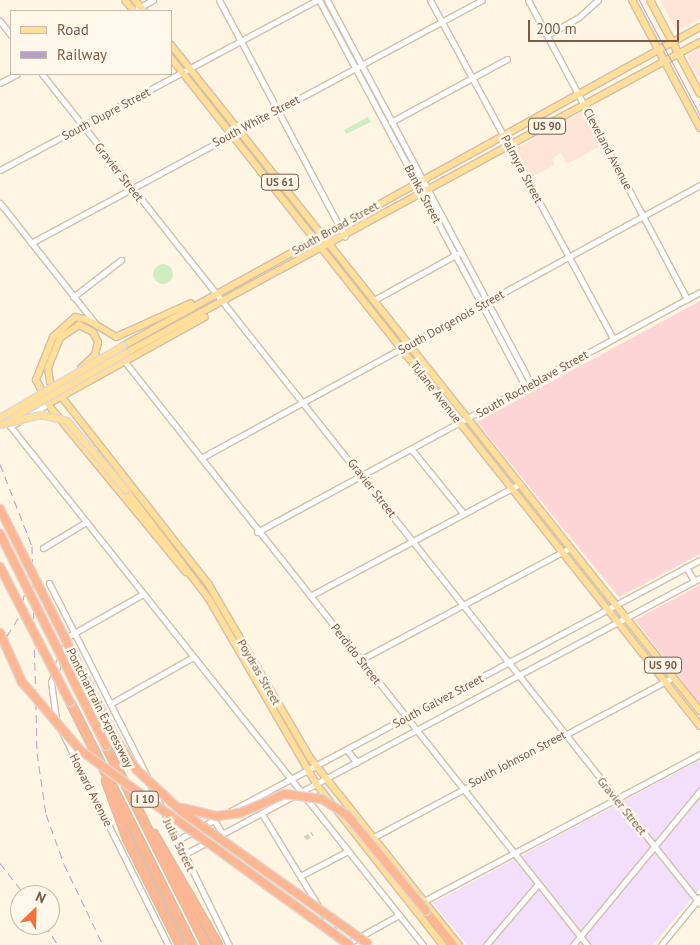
<!DOCTYPE html>
<html>
<head>
<meta charset="utf-8">
<style>
	body { margin:0 }
	#map { position:relative; width:700px; height:945px; overflow:hidden; background:#fef5e3; font-family:"PT Sans",sans-serif }
	div>[style] { position:absolute }
	[style*='--x'] { left:calc(var(--x)*1px); top:calc(var(--y)*1px); width:calc(var(--w)*1px); rotate:calc(var(--a)*1deg) }
	.commercial>* { inset:0; background:#ffe5d6 }
	.education>* { inset:0; background:#f2dffb }
	.medical>* { inset:0; background:#fdd5d7 }
	.green>* { inset:0; background:#cfedc0 }
	.round { border-radius:50% }
	.minor-tunnel>* { height:5px; margin-top:-2.5px; transform-origin:0; background:repeating-linear-gradient(90deg,#ddcebc 0 5px,transparent 0 7.5px) }
	.roads { filter:drop-shadow(1px 0 #d3bfaa) drop-shadow(-1px 0 #d3bfaa) drop-shadow(0 1px #d3bfaa) drop-shadow(0 -1px #d3bfaa) }
	.minor>* { height:5px; margin:-2.5px; padding:0 2.5px; transform-origin:2.5px; border-radius:2.5px; background:#fff }
	.major>* { height:6px; margin:-3px; padding:0 3px; transform-origin:3px; border-radius:3px; background:#ffdf99 }
	.highway>* { height:8px; margin:-4px; padding:0 4px; transform-origin:4px; border-radius:4px; background:#feb693 }
	.tram>* { height:1px; margin:-0.5px; padding:0 0.5px; transform-origin:0.5px; border-radius:0.5px; background:#b9a0c9 }
	.rail>* { height:1px; margin-top:-0.5px; transform-origin:0; background:repeating-linear-gradient(90deg,#b9a0c9 0 8px,transparent 0 13px) }
	.bridges { filter:drop-shadow(1px 0 #dfd8d3) drop-shadow(-1px 0 #dfd8d3) drop-shadow(0 1px #dfd8d3) drop-shadow(0 -1px #dfd8d3) }
	.major-bridge>* { height:6px; margin:-3px; padding:0 3px; transform-origin:3px; border-radius:3px; background:#ffdf99 }
	.highway-bridge>* { height:8px; margin:-4px; padding:0 4px; transform-origin:4px; border-radius:4px; background:#feb693 }
	span { translate:-50% -50%; white-space:nowrap; text-align:center; line-height:1.15; -webkit-text-stroke:5px #fff8eb; paint-order:stroke }
	.shield-label span { padding:1px 4px; background:#fff8eb; border:1px solid; border-radius:4px; -webkit-text-stroke-width:0 }
	.shield-label { font-size:11px; color:#795b46; font-weight:700 }
	.street-label { font-size:12px; color:#795b46 }
	.legend { position:absolute; left:10px; top:10px; width:162px; height:65px; box-sizing:border-box; background:#fff8eb; border:1px solid #c9b9a9; margin:0; padding:6px 9px; list-style:none; font-size:15px; color:#795b46 }
	.legend li { display:flex; align-items:center; gap:10px; height:25px }
	.legend b { width:25px; border:1px solid #c9b9a9 }
	.north { position:absolute; left:10px; top:885px; width:50px; height:50px; box-sizing:border-box; background:#fff8eb; border:1px solid #c9b9a9; border-radius:50%; rotate:24deg; font-size:14px; font-weight:700; line-height:20px; text-align:center; color:#795b46 }
	.north::after { content:''; display:block; margin:auto; width:18px; height:22px; background:#f4703c; clip-path:polygon(50% 0,100% 100%,50% 72%,0 100%) }
	.scale { position:absolute; left:528px; top:20px; width:151px; height:22px; box-sizing:border-box; border:2px solid #795b46; border-top:0; padding-left:6px; font-size:15px; line-height:18px; white-space:nowrap; color:#795b46; -webkit-text-stroke:4px #fff8eb; paint-order:stroke }
</style>
</head>
<body>
<div id="map">
	<div class="commercial">
		<div style="clip-path:polygon(660px 0,700px 0,700px 19px,677px 31px)"></div>
		<div style="clip-path:polygon(700px 47px,700px 81px,687px 57px)"></div>
		<div style="clip-path:polygon(583px 111px,600px 146px,567px 164px,561px 153px,552px 159px,555px 165px,529px 178px,515px 149px)"></div>
	</div>
	<div class="education">
		<div style="clip-path:polygon(700px 760px,700px 888px,653px 945px,467px 945px,433px 903px)"></div>
	</div>
	<div class="medical">
		<div style="clip-path:polygon(700px 301px,700px 554px,619px 597px,477px 422px)"></div>
		<div style="clip-path:polygon(700px 585px,700px 704px,635px 620px)"></div>
	</div>
	<div class="green">
		<div style="clip-path:polygon(368px 117px,371px 122px,346px 134px,344px 130px)"></div>
		<div class="round" style="left:153px;top:264px;width:20px;height:20px"></div>
	</div>
	<div class="minor-tunnel">
		<div style="--x:305;--y:838;--w:9;--a:-32"></div>
	</div>
	<div class="roads">
		<div class="minor">
			<div style="--x:219;--y:0;--w:268;--a:62"></div>
			<div style="--x:319;--y:0;--w:440;--a:61.9"></div>
			<div style="--x:327;--y:0;--w:435;--a:62"></div>
			<div style="--x:430;--y:0;--w:385;--a:61.6"></div>
			<div style="--x:528;--y:0;--w:339;--a:62"></div>
			<div style="--x:138;--y:8;--w:17;--a:-28"></div>
			<div style="--x:0;--y:21;--w:18;--a:52"></div>
			<div style="--x:547;--y:35;--w:35;--a:-29"></div>
			<div style="--x:578;--y:18;--w:27;--a:-42"></div>
			<div style="--x:42;--y:74;--w:1059;--a:51.59"></div>
			<div style="--x:0;--y:83;--w:19;--a:-28"></div>
			<div style="--x:391;--y:122;--w:132;--a:-28.5"></div>
			<div style="--x:0;--y:170;--w:360;--a:-28.2"></div>
			<div style="--x:0;--y:203;--w:152;--a:51.7"></div>
			<div style="--x:31;--y:243;--w:512;--a:-28.32"></div>
			<div style="--x:73;--y:297;--w:61;--a:-37.6"></div>
			<div style="--x:374;--y:300;--w:95;--a:-29"></div>
			<div style="--x:125;--y:362;--w:744;--a:51.6"></div>
			<div style="--x:27;--y:417;--w:25;--a:-32"></div>
			<div style="--x:18;--y:422;--w:9;--a:153"></div>
			<div style="--x:10;--y:426;--w:663;--a:51.49"></div>
			<div style="--x:412;--y:450;--w:81;--a:51"></div>
			<div style="--x:201;--y:458;--w:569;--a:-28.68"></div>
			<div style="--x:257;--y:532;--w:504;--a:-28.45"></div>
			<div style="--x:43;--y:548;--w:50;--a:-31.2"></div>
			<div style="--x:686;--y:567;--w:16;--a:60"></div>
			<div style="--x:49;--y:583;--w:216;--a:63.1"></div>
			<div style="--x:310;--y:596;--w:238;--a:-28.1"></div>
			<div style="--x:360;--y:660;--w:238;--a:-28.1"></div>
			<div style="--x:110;--y:704;--w:95;--a:-29.5"></div>
			<div style="--x:56;--y:718;--w:36;--a:-98"></div>
			<div style="--x:51;--y:682;--w:49;--a:-68.6"></div>
			<div style="--x:69;--y:636;--w:85;--a:-29.6"></div>
			<div style="--x:61;--y:730;--w:240;--a:63.5"></div>
			<div style="--x:347;--y:750;--w:16;--a:52"></div>
			<div style="--x:150;--y:784;--w:179;--a:63.9"></div>
			<div style="--x:229;--y:812;--w:534;--a:-28.15"></div>
			<div style="--x:262;--y:814;--w:138;--a:58.6"></div>
			<div style="--x:214;--y:820;--w:17;--a:59"></div>
			<div style="--x:372;--y:838;--w:341;--a:-28.1"></div>
			<div style="--x:176;--y:841;--w:51;--a:-29.1"></div>
			<div style="--x:183;--y:855;--w:587;--a:-28.18"></div>
			<div style="--x:300;--y:876;--w:54;--a:-27.5"></div>
			<div style="--x:424;--y:901;--w:313;--a:-28"></div>
			<div style="--x:345;--y:945;--w:62;--a:-29.1"></div>
			<div style="--x:486;--y:945;--w:80;--a:-49.6"></div>
			<div style="--x:573;--y:945;--w:200;--a:-50.5"></div>
			<div style="--x:661;--y:945;--w:62;--a:-50.9"></div>
		</div>
		<div class="major">
			<div style="--x:125;--y:0;--w:14;--a:51"></div>
			<div style="--x:135;--y:0;--w:14;--a:51"></div>
			<div style="--x:632;--y:0;--w:145;--a:62"></div>
			<div style="--x:650;--y:0;--w:106;--a:62"></div>
			<div style="--x:171;--y:45;--w:851;--a:51.54"></div>
			<div style="--x:171;--y:58;--w:852;--a:51.62"></div>
			<div style="--x:123;--y:346;--w:659;--a:-28.94"></div>
			<div style="--x:126;--y:353;--w:653;--a:-28.45"></div>
			<div style="--x:81;--y:368;--w:19;--a:-43"></div>
			<div style="--x:95;--y:355;--w:13;--a:-77"></div>
			<div style="--x:98;--y:342;--w:11;--a:-117"></div>
			<div style="--x:93;--y:332;--w:16;--a:-153"></div>
			<div style="--x:79;--y:325;--w:23;--a:146"></div>
			<div style="--x:60;--y:338;--w:32;--a:112"></div>
			<div style="--x:48;--y:368;--w:14;--a:82"></div>
			<div style="--x:50;--y:382;--w:258;--a:51.9"></div>
			<div style="--x:209;--y:585;--w:200;--a:59.7"></div>
			<div style="--x:310;--y:758;--w:239;--a:51.5"></div>
			<div style="--x:48;--y:404;--w:179;--a:-29"></div>
			<div style="--x:126;--y:490;--w:137;--a:52.7"></div>
			<div style="--x:209;--y:599;--w:215;--a:59.9"></div>
			<div style="--x:317;--y:785;--w:204;--a:51.8"></div>
			<div style="--x:186;--y:572;--w:212;--a:-129.5"></div>
			<div style="--x:51;--y:408;--w:32;--a:-118"></div>
			<div style="--x:36;--y:380;--w:46;--a:-68.4"></div>
			<div style="--x:53;--y:337;--w:30;--a:-42"></div>
			<div style="--x:75;--y:317;--w:13;--a:13"></div>
			<div style="--x:88;--y:320;--w:33;--a:31"></div>
			<div style="--x:116;--y:337;--w:82;--a:-24.4"></div>
		</div>
		<div class="highway">
			<div style="--x:70;--y:702;--w:272;--a:63.3"></div>
			<div style="--x:106;--y:746;--w:223;--a:63.3"></div>
			<div style="--x:106;--y:781;--w:64;--a:69.9"></div>
			<div style="--x:128;--y:841;--w:116;--a:63.4"></div>
			<div style="--x:154;--y:834;--w:128;--a:60"></div>
			<div style="--x:426;--y:911;--w:43;--a:51.5"></div>
		</div>
	</div>
	<div class="tram">
		<div style="--x:639;--y:0;--w:130;--a:62.1"></div>
	</div>
	<div class="rail">
		<div style="--x:0;--y:464;--w:88;--a:68.7"></div>
		<div style="--x:32;--y:546;--w:207;--a:88.6"></div>
		<div style="--x:37;--y:753;--w:62;--a:81.6"></div>
		<div style="--x:46;--y:814;--w:53;--a:70.2"></div>
		<div style="--x:64;--y:864;--w:90;--a:64.3"></div>
		<div style="--x:0;--y:647;--w:38;--a:-58"></div>
		<div style="--x:20;--y:615;--w:44;--a:-78.2"></div>
		<div style="--x:0;--y:863;--w:41;--a:52"></div>
		<div style="--x:45;--y:925;--w:24;--a:57"></div>
	</div>
	<div class="bridges">
		<div class="major-bridge">
			<div style="--x:14;--y:417;--w:129;--a:-29.7"></div>
			<div style="--x:0;--y:418;--w:143;--a:-30.3"></div>
			<div style="--x:0;--y:425;--w:42;--a:-13.7"></div>
			<div style="--x:41;--y:415;--w:27;--a:13"></div>
			<div style="--x:67;--y:421;--w:91;--a:49.5"></div>
		</div>
		<div class="highway-bridge">
			<div style="--x:0;--y:509;--w:258;--a:63.3"></div>
			<div style="--x:116;--y:740;--w:37;--a:55"></div>
			<div style="--x:137;--y:770;--w:60;--a:43"></div>
			<div style="--x:181;--y:811;--w:228;--a:35.4"></div>
			<div style="--x:0;--y:534;--w:237;--a:63.4"></div>
			<div style="--x:0;--y:567;--w:152;--a:62.6"></div>
			<div style="--x:0;--y:633;--w:54;--a:65.8"></div>
			<div style="--x:22;--y:682;--w:89;--a:49.5"></div>
			<div style="--x:80;--y:750;--w:332;--a:35.9"></div>
			<div style="--x:182;--y:808;--w:37;--a:13"></div>
			<div style="--x:218;--y:816;--w:22;--a:-8"></div>
			<div style="--x:240;--y:813;--w:49;--a:-22.9"></div>
			<div style="--x:285;--y:794;--w:37;--a:8"></div>
			<div style="--x:322;--y:799;--w:30;--a:33"></div>
			<div style="--x:347;--y:815;--w:124;--a:50.5"></div>
		</div>
	</div>
	<div class="shield-label">
		<span style="left:547px;top:126px">US 90</span>
		<span style="left:280px;top:182px">US 61</span>
		<span style="left:663px;top:665px">US 90</span>
		<span style="left:145px;top:799px">I 10</span>
	</div>
	<div class="street-label">
		<span style="left:106px;top:114px;rotate:-28deg">South Dupre Street</span>
		<span style="left:256px;top:121px;rotate:-28deg">South White Street</span>
		<span style="left:608px;top:149px;rotate:62deg">Cleveland Avenue</span>
		<span style="left:522px;top:169px;rotate:62deg">Palmyra Street</span>
		<span style="left:119px;top:172px;rotate:52deg">Gravier Street</span>
		<span style="left:423px;top:194px;rotate:62deg">Banks Street</span>
		<span style="left:335px;top:228px;rotate:-29deg">South Broad Street</span>
		<span style="left:451px;top:322px;rotate:-29deg">South Dorgenois Street</span>
		<span style="left:532px;top:384px;rotate:-29deg">South Rocheblave Street</span>
		<span style="left:436px;top:392px;rotate:52deg">Tulane Avenue</span>
		<span style="left:372px;top:488px;rotate:52deg">Gravier Street</span>
		<span style="left:356px;top:654px;rotate:52deg">Perdido Street</span>
		<span style="left:259px;top:672px;rotate:60deg">Poydras Street</span>
		<span style="left:438px;top:701px;rotate:-28deg">South Galvez Street</span>
		<span style="left:100px;top:708px;rotate:63deg">Pontchartrain Expressway</span>
		<span style="left:517px;top:759px;rotate:-28deg">South Johnson Street</span>
		<span style="left:91px;top:790px;rotate:63deg">Howard Avenue</span>
		<span style="left:622px;top:806px;rotate:51deg">Gravier Street</span>
		<span style="left:179px;top:845px;rotate:64deg">Julia Street</span>
	</div>
	<ul class="legend">
	<li><b style="height:6px;background:#ffdf99"></b>Road</li>
	<li><b style="height:6px;background:#b9a0c9"></b>Railway</li>
	</ul>
	<div class="north">N</div>
	<div class="scale">200 m</div>
</div>
</body>
</html>
